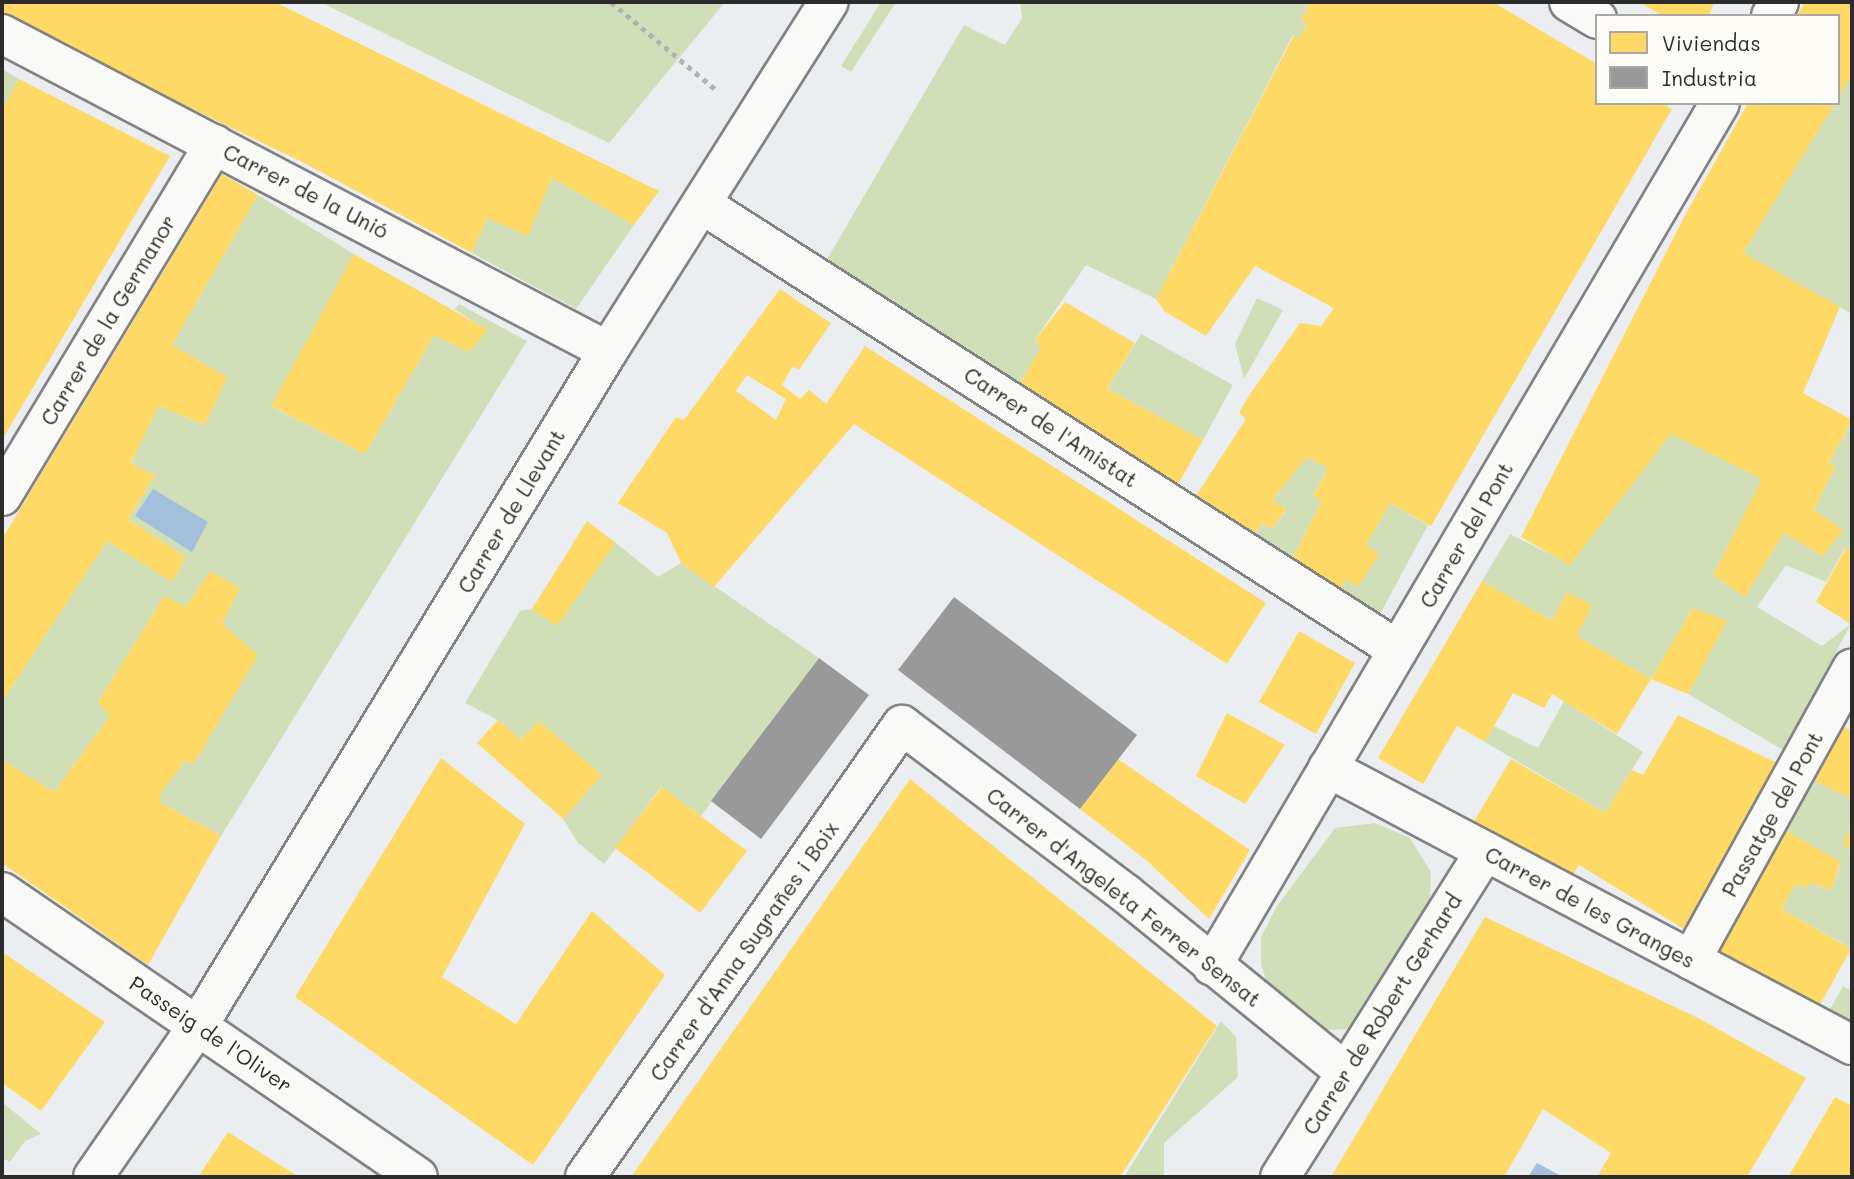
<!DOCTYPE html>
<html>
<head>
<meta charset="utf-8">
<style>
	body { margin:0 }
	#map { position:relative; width:1854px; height:1179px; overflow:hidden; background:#ebeef1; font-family:Mali,sans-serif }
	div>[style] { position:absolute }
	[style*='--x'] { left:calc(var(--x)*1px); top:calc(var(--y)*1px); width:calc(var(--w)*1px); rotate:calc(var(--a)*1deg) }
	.green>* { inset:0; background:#d1dfb8 }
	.water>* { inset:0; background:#a2bfdb }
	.homes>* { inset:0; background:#ffd966 }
	.industry>* { inset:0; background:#999 }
	.path>* { height:4.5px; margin-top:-2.25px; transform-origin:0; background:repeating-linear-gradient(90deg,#b2b2b1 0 5px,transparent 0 10px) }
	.roads { filter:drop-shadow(2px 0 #818384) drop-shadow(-2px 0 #818384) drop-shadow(0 2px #818384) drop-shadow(0 -2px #818384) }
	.minor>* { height:38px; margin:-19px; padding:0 19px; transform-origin:19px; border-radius:19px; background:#f9f9f8 }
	span { translate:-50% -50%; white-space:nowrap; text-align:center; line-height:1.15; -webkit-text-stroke:7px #fdfcf7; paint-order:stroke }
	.street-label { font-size:21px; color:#2b2b2b }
	.frame { position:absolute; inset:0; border:4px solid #2b2b2b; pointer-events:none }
	.legend { position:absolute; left:1595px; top:14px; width:245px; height:91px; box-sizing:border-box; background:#fdfcf7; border:2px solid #a9a8a5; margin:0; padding:9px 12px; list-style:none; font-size:21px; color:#2b2b2b }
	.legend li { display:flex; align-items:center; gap:14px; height:35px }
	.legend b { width:35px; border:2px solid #a9a8a5 }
</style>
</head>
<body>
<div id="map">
	<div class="green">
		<div style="clip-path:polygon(320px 2px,725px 2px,609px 143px)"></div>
		<div style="clip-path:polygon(881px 2px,896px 2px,851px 72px,841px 66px)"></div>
		<div style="clip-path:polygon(1020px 2px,1311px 2px,1301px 20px,1307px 24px,1299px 39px,1293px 35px,1156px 299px,1086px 265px,1035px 340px,1041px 347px,1019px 386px,826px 261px,964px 25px,1005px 45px,1022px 18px)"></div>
		<div style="clip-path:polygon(2px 69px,19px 79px,2px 110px)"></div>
		<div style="clip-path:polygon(1852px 74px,1852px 314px,1743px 253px)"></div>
		<div style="clip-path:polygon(552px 178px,634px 225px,576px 309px,472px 253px,487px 218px,528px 235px)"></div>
		<div style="clip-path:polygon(258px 195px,354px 254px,272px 407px,365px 454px,434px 335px,469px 352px,487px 330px,454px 309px,459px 304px,527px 341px,221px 836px,159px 802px,161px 792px,185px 761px,194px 763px,257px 655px,222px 624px,240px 588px,210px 571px,186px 607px,164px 596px,98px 702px,110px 716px,54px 792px,2px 760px,2px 702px,107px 541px,172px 582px,186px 557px,128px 519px,155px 476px,131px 463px,159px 406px,204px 425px,172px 345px)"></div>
		<div style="clip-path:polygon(1257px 298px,1283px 310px,1244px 379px,1235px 344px)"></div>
		<div style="clip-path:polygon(1141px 334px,1233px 385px,1203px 440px,1107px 389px)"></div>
		<div style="clip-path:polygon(1852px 421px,1852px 552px,1845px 548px,1826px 582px,1786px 565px,1757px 607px,1822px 646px,1851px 624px,1783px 750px,1688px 694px,1726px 621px,1693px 608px,1651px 679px,1577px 636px,1591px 605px,1567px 592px,1552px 621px,1482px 581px,1510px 534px,1570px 564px,1671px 434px,1762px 479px,1713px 575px,1745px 597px,1784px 533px,1823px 556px,1842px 530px,1814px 510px,1835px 467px,1829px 463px)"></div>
		<div style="clip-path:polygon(1307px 457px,1328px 468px,1313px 495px,1322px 501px,1288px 567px,1249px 541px,1261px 524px,1273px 528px,1286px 510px,1272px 500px)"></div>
		<div style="clip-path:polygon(1390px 503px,1428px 525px,1379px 616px,1337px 595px)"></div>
		<div style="clip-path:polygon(616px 543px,658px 577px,681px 563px,819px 658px,701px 816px,661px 787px,604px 864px,578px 843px,563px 819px,602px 775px,539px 721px,521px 740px,498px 720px,465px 703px,520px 611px,532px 609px,557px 625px)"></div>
		<div style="clip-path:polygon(1564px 701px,1643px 752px,1605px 813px,1485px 742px,1494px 726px,1538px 748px)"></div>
		<div style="clip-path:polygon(1807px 777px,1852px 799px,1852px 825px,1844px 845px,1852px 850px,1852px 949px,1782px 909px,1795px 884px,1807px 888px,1811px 882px,1831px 891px,1841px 863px,1781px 828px)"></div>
		<div style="clip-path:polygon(1375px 823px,1410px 838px,1431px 872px,1430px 905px,1352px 1029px,1325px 1030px,1272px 996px,1261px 965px,1261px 937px,1277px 906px,1335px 828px)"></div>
		<div style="clip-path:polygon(1843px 986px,1852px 991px,1852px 1026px,1827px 1015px)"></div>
		<div style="clip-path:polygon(1221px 1021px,1236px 1037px,1238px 1077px,1164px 1143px,1164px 1177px,1124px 1177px)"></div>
		<div style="clip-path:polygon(2px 1102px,41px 1134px,25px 1141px,10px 1162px,2px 1158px)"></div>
	</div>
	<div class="water">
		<div style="clip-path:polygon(153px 489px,208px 522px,192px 552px,135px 516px)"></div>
		<div style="clip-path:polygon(1537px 1163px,1563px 1177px,1528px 1177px)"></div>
	</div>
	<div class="homes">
		<div style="clip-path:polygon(2px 2px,275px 2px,659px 191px,634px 225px,552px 178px,528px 236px,487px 218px,472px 253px,304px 163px,48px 39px,2px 13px)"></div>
		<div style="clip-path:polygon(1311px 2px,1493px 2px,1597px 64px,1597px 103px,1663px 103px,1672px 109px,1431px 526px,1390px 503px,1366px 545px,1379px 554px,1358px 587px,1346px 579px,1337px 595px,1287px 569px,1322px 501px,1313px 496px,1328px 468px,1307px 457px,1272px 500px,1286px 509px,1273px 528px,1261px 524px,1246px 545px,1188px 508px,1246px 419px,1239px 413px,1250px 394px,1300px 323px,1321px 326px,1334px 308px,1255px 266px,1206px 336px,1164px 311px,1156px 299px,1294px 35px,1299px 39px,1307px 24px,1301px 20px)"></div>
		<div style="clip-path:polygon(1639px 2px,1715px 2px,1708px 16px,1663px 16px)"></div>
		<div style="clip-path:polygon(1805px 2px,1852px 2px,1852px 74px,1838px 98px,1838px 16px,1797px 16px)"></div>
		<div style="clip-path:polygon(19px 79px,170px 156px,2px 440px,2px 110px)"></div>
		<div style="clip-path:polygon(1748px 103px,1835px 103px,1743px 253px,1840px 307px,1803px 393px,1852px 420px,1829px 463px,1835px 467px,1814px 510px,1843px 530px,1823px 556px,1784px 533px,1745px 597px,1713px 575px,1762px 479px,1671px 434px,1570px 565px,1521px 537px,1684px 217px)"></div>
		<div style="clip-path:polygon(222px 174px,258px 195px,172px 345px,227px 377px,205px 425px,159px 406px,131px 463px,155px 476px,128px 519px,186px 557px,172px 582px,107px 541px,2px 702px,2px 539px)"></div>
		<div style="clip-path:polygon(354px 254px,488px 330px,469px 352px,434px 335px,365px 454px,271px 406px)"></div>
		<div style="clip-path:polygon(evenodd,780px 289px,831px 323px,799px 370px,793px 366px,782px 385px,800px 399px,809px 390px,826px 404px,865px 346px,1266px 603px,1227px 664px,854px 424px,714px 587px,681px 563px,667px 533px,618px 503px,676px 417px,684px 420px,780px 289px,747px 375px,786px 399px,776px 420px,736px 391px,747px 375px)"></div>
		<div style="clip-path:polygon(1065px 302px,1135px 343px,1107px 389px,1203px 440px,1176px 488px,1014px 395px,1041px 347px,1035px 340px)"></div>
		<div style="clip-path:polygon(587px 521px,616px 543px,557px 626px,532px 609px)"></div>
		<div style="clip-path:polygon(1846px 548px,1852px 552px,1851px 624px,1816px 602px)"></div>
		<div style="clip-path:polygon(210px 571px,240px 588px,222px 624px,258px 655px,194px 763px,185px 761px,161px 792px,159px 802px,221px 836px,148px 965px,2px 863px,2px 760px,54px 792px,110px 716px,98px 702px,164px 596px,186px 607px)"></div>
		<div style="clip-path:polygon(1482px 581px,1552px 621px,1567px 592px,1592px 605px,1577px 636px,1651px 679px,1617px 734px,1552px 694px,1544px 708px,1513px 693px,1485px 742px,1457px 726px,1423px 784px,1378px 758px)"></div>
		<div style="clip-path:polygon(1693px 608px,1727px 621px,1688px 694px,1651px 679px)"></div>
		<div style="clip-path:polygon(1299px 631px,1355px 663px,1316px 734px,1259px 702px)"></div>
		<div style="clip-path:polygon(1227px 713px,1285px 745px,1245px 804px,1196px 776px)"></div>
		<div style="clip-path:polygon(1678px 715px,1777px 763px,1692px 934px,1579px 865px,1569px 881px,1472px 825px,1511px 759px,1605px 813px,1632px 770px,1643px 775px)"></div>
		<div style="clip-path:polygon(498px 720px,521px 740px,539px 721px,602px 775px,563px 819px,477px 743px)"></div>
		<div style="clip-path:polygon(1838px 723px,1852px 731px,1852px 799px,1807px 777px)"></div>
		<div style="clip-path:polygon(441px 758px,525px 824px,442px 977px,516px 1024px,592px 911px,665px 975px,533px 1165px,295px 997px)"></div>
		<div style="clip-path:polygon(1118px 759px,1250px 850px,1209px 919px,1146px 860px,1080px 809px)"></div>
		<div style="clip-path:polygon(910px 779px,1217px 1026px,1120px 1177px,631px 1177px)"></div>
		<div style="clip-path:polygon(662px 787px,747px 851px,700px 913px,615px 848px)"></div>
		<div style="clip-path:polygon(1852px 823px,1852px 850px,1843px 845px)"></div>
		<div style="clip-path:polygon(1781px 828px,1841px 862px,1831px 891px,1811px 882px,1807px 888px,1795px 884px,1782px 909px,1851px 949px,1817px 1010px,1715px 955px)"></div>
		<div style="clip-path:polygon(1485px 917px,1698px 1018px,1806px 1078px,1747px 1177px,1597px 1177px,1611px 1153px,1543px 1109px,1504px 1177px,1331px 1177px)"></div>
		<div style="clip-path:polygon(2px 952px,105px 1022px,41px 1111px,2px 1083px)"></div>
		<div style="clip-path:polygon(1835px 1097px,1852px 1106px,1852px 1177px,1788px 1177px)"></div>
		<div style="clip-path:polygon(228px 1132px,299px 1177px,198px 1177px)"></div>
	</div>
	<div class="industry">
		<div style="clip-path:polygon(954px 597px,1137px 735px,1080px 809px,898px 670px)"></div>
		<div style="clip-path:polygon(819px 658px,869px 695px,761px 839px,711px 801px)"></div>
	</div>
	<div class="path">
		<div style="--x:611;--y:2;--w:136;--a:39.9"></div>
	</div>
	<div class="roads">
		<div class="minor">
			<div style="--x:1569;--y:2;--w:33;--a:31"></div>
			<div style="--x:1771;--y:16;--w:16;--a:-60"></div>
			<div style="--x:2;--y:34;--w:684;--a:27.61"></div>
			<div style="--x:703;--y:205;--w:825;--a:32.63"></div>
			<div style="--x:2;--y:496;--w:411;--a:-58.9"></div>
			<div style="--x:1328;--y:768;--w:593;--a:27.86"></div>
			<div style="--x:2;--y:892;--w:504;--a:34.41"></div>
			<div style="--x:1691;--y:960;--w:333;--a:-61.1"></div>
			<div style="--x:1212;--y:966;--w:1001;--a:-59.52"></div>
			<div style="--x:93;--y:1177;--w:186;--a:-55.3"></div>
			<div style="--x:199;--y:1024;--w:788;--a:-58.71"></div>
			<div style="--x:608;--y:351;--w:413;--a:-57.7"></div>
			<div style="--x:585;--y:1177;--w:552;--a:-54.96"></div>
			<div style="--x:902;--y:725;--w:279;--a:37"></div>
			<div style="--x:1125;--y:893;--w:282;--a:39.1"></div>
			<div style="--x:1280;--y:1177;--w:385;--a:-57.8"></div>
		</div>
	</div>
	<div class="street-label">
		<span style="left:306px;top:191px;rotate:27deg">Carrer de la Unió</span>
		<span style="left:108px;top:320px;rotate:-59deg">Carrer de la Germanor</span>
		<span style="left:1051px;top:427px;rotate:33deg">Carrer de l'Amistat</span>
		<span style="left:511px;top:511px;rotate:-59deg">Carrer de Llevant</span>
		<span style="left:1466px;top:535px;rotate:-60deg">Carrer del Pont</span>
		<span style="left:1772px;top:814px;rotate:-61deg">Passatge del Pont</span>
		<span style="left:1124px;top:897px;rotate:38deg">Carrer d'Angeleta Ferrer Sensat</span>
		<span style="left:1590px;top:907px;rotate:28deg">Carrer de les Granges</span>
		<span style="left:744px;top:951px;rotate:-55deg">Carrer d'Anna Sugrañes i Boix</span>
		<span style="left:1382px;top:1014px;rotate:-58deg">Carrer de Robert Gerhard</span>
		<span style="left:211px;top:1034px;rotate:34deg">Passeig de l'Oliver</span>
	</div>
	<div class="frame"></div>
	<ul class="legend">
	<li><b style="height:19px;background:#ffd966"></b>Viviendas</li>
	<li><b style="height:19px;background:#999"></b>Industria</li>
	</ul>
</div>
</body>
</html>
